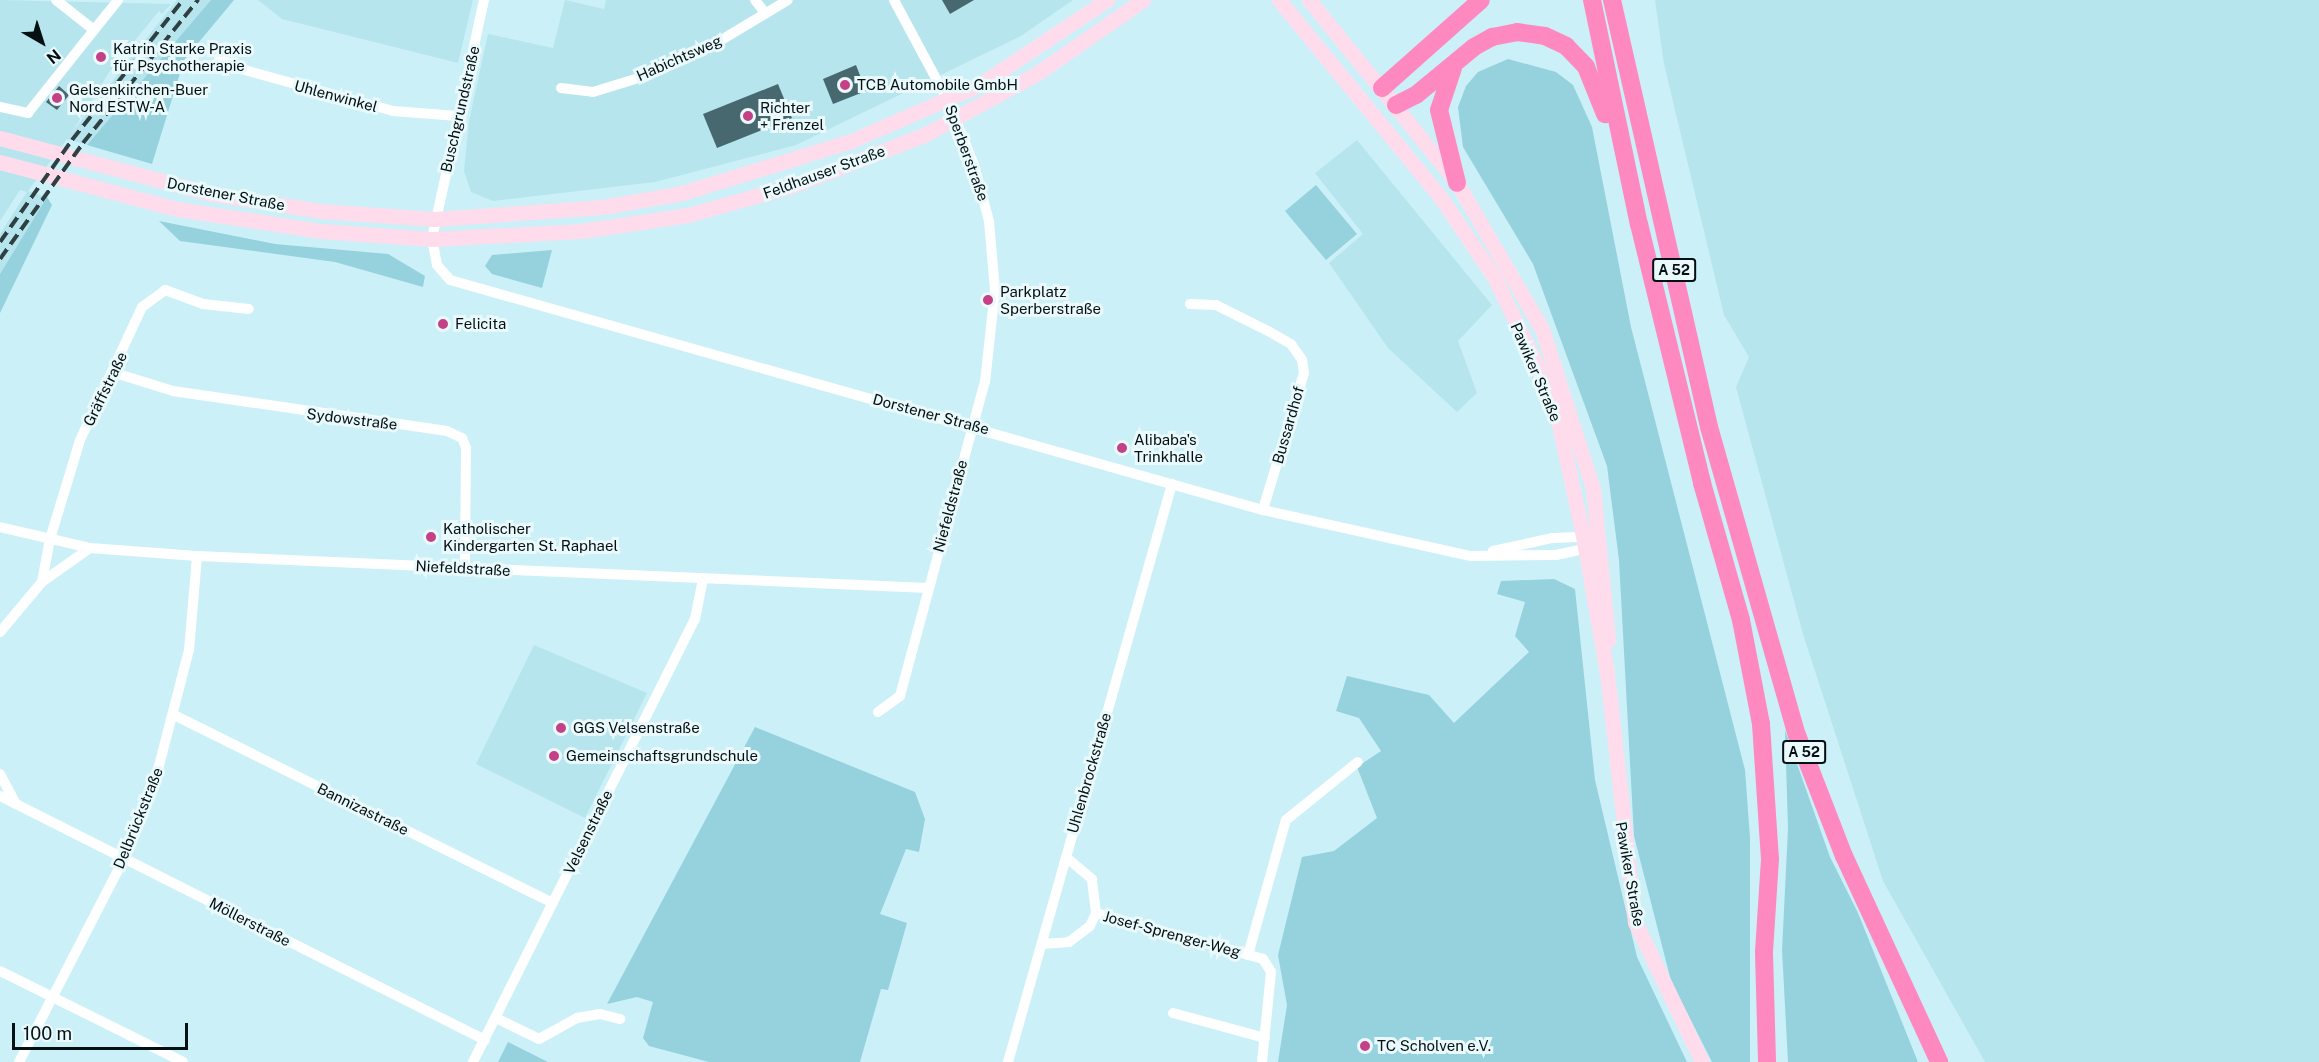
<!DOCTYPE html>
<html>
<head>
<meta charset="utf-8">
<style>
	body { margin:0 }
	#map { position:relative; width:2319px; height:1062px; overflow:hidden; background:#cbf0f8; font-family:"Public Sans",sans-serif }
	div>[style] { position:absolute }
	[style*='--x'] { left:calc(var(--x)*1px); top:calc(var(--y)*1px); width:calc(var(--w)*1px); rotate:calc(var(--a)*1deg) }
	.built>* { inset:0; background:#b6e5ee }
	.green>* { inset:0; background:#95d2de }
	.building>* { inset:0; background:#47686f }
	.street>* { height:10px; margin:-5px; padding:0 5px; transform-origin:5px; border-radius:5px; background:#fff }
	.secondary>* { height:15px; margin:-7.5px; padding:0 7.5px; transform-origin:7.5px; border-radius:7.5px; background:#ffdcec }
	.highway>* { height:18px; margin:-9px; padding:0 9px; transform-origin:9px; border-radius:9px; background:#fe89c1 }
	.rail>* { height:4px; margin-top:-2px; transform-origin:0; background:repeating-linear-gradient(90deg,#2f4043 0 12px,transparent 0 18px) }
	.dots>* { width:16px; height:16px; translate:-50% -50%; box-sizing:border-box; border:3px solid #eaf9fc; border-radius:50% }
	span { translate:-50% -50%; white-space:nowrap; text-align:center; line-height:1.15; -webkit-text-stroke:6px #eaf9fc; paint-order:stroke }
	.shield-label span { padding:2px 4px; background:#eaf9fc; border:2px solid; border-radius:4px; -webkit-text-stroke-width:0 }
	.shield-label { font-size:14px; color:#041012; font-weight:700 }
	.poi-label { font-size:15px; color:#041012 }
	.left { translate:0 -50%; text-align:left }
	.street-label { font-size:15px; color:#041012 }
	.north { position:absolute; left:12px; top:12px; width:60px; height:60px; -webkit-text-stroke:4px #eaf9fc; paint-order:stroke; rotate:141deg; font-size:16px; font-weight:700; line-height:24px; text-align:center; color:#041012 }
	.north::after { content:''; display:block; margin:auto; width:21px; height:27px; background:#041012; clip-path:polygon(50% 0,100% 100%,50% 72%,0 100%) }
	.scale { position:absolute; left:12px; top:1023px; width:176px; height:27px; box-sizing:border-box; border:3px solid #041012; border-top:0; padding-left:8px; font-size:18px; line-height:21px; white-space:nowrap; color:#041012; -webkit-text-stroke:4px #eaf9fc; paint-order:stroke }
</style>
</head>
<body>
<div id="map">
	<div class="built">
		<div style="clip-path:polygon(0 0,171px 4px,162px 14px,159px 11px,110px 71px,72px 132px,177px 0,211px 0,87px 145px,67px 139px,28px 191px,47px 197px,0 274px,0 234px,27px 192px,20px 190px,0 221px)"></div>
		<div style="clip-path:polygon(258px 0,473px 0,458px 63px,282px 19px)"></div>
		<div style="clip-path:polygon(565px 0,604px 9px,606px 0,1073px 0,1021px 36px,796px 145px,655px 182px,493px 201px,471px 192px,464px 171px,469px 121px,488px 34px,553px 48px)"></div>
		<div style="clip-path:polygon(1655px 0,2319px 0,2319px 1062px,1985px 1062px,1883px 881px,1803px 634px,1736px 387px,1749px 357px,1724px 315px,1664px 64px)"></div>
		<div style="clip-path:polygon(1357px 140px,1492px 305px,1458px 341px,1477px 393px,1457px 412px,1388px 348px,1329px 263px,1363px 234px,1315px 173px)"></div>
		<div style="clip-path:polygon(534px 645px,647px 693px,585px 818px,476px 764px)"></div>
	</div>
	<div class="green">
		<div style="clip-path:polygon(211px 0,234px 0,184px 60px,152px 164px,87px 145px)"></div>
		<div style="clip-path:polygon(1508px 59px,1556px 72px,1573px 85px,1592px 127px,1631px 327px,1745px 770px,1750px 838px,1750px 1062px,1712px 1062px,1671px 981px,1634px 836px,1619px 560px,1607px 466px,1533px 264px,1463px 147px,1458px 107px,1466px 86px,1478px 72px)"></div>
		<div style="clip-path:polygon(1316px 185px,1357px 234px,1326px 260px,1285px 211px)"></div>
		<div style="clip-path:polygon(47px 197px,52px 205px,0 313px,0 274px)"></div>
		<div style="clip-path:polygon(159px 221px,275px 244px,388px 254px,425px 276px,423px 287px,335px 262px,180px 241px)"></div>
		<div style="clip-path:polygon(552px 250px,542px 288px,492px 274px,485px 266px,492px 255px)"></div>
		<div style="clip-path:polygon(1554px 579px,1575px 589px,1595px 780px,1637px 957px,1687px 1062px,1278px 1062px,1287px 1005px,1278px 955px,1302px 857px,1334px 851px,1377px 818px,1357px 767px,1381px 751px,1359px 718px,1336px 711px,1347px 676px,1429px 695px,1454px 723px,1529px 652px,1515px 636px,1525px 602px,1497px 594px,1501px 581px)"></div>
		<div style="clip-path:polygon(755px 727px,915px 792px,925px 819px,919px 852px,906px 849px,880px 914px,907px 923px,888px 990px,881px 989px,860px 1062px,709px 1062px,649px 1046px,643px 1038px,653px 1002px,637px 997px,607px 1004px)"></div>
		<div style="clip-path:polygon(1785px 730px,1830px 857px,1858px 913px,1918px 1062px,1788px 1062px,1782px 950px,1788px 829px)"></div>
		<div style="clip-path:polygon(508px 1042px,548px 1062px,498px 1062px)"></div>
	</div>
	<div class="building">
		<div style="clip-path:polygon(942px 0,974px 0,950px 14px)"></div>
		<div style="clip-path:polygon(856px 65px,866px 91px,833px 104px,823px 79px)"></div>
		<div style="clip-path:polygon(778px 84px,792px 118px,717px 148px,703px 114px)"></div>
		<div style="clip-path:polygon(59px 86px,69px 95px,57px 110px,46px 102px)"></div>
	</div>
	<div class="street">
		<div style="--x:56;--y:0;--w:48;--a:38.3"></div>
		<div style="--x:94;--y:30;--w:38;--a:-51"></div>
		<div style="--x:484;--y:0;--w:245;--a:102.3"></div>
		<div style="--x:432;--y:239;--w:26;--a:79"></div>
		<div style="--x:437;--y:265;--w:20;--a:49"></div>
		<div style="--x:450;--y:280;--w:845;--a:15.8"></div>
		<div style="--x:1263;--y:510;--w:213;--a:12.5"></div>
		<div style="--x:1471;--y:556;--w:85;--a:-0.7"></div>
		<div style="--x:1556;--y:555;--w:35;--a:-12"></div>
		<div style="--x:755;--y:0;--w:16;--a:52"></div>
		<div style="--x:219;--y:58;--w:25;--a:27"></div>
		<div style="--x:241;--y:69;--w:158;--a:15.4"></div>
		<div style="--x:393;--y:111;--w:65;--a:4.4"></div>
		<div style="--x:561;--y:88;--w:32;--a:7"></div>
		<div style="--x:593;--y:92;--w:51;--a:-17"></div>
		<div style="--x:642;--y:77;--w:78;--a:-24.3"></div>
		<div style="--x:713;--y:45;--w:87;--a:-31"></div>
		<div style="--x:0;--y:107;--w:29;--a:12"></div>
		<div style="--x:28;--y:113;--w:106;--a:-51.5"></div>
		<div style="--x:1190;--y:304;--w:26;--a:2"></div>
		<div style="--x:1216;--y:305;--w:60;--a:26.6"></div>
		<div style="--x:1270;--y:332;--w:24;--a:30"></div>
		<div style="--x:1291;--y:344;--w:19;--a:55"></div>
		<div style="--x:1302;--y:360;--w:13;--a:81"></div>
		<div style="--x:1304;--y:373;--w:143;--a:106.7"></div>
		<div style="--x:115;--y:373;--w:61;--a:17.2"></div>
		<div style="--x:173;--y:391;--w:277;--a:8.3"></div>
		<div style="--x:447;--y:431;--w:17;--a:25"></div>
		<div style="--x:462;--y:438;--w:11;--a:68"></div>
		<div style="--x:466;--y:448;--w:120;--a:90.5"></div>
		<div style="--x:0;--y:527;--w:92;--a:13.1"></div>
		<div style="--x:90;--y:548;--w:107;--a:4.3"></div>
		<div style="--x:197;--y:556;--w:732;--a:2.51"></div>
		<div style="--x:1493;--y:551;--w:60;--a:-12.4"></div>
		<div style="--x:1552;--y:538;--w:35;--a:-2"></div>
		<div style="--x:42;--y:582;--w:59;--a:-35.3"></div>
		<div style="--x:0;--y:632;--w:65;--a:-50"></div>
		<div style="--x:42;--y:582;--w:44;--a:-79.5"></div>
		<div style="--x:50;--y:539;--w:103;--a:-73.1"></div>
		<div style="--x:80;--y:440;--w:147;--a:-65"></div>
		<div style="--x:142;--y:307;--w:29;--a:-36"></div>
		<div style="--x:165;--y:290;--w:40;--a:20.2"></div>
		<div style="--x:203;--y:304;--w:46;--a:6.2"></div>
		<div style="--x:878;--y:712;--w:27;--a:-36"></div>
		<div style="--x:900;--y:696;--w:325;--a:-74.9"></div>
		<div style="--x:985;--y:382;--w:93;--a:-83.8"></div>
		<div style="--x:995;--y:290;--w:69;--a:-95"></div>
		<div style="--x:989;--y:221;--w:58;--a:-105"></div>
		<div style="--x:974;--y:165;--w:71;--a:-112.2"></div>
		<div style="--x:947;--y:99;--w:112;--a:-118.2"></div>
		<div style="--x:174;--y:715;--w:423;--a:26.4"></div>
		<div style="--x:0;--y:774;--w:34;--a:62"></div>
		<div style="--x:0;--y:796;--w:543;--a:26.71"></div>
		<div style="--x:1096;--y:913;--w:173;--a:15.4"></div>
		<div style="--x:1263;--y:959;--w:15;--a:58"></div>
		<div style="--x:1271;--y:972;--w:90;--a:95.7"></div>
		<div style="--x:1042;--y:944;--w:27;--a:-4"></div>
		<div style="--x:1069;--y:942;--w:26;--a:-37"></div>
		<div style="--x:1090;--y:926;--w:14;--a:-65"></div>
		<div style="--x:1096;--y:913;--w:34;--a:-97"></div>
		<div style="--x:1092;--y:879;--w:34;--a:-140"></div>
		<div style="--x:1248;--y:955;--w:140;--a:-74.3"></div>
		<div style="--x:1286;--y:820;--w:92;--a:-38.9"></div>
		<div style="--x:0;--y:971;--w:204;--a:26.4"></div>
		<div style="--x:1173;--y:1013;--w:95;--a:15.2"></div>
		<div style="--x:496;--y:1018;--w:48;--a:26"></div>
		<div style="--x:539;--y:1039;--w:43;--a:-28.9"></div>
		<div style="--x:577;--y:1018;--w:23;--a:-10"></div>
		<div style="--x:600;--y:1014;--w:21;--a:14"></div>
		<div style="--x:19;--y:1062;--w:229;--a:-62.7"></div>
		<div style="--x:124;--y:859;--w:76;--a:-67.5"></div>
		<div style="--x:153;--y:789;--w:144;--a:-75.5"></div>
		<div style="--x:189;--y:650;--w:94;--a:-85.1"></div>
		<div style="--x:473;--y:1062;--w:496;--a:-63.4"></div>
		<div style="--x:695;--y:619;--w:41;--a:-78.7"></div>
		<div style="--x:1008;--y:1062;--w:601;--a:-74.16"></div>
	</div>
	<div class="secondary">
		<div style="--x:1279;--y:0;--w:256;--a:50.7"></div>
		<div style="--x:1441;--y:198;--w:95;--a:56.1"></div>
		<div style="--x:1494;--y:277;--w:98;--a:64"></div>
		<div style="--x:1537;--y:365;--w:64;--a:69.9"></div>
		<div style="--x:1559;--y:425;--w:114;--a:77.8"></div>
		<div style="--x:1583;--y:536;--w:139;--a:80.1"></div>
		<div style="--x:1607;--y:673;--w:251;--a:83.6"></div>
		<div style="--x:1635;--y:922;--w:155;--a:64.4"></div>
		<div style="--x:1309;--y:0;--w:235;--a:51"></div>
		<div style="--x:1457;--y:183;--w:169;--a:59.8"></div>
		<div style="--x:1542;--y:329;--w:168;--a:72.3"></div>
		<div style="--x:1593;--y:489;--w:152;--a:84.3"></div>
		<div style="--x:0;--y:138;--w:219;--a:14.8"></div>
		<div style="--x:212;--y:194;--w:109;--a:8.9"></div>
		<div style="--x:320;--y:211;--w:115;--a:4"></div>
		<div style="--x:435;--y:219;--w:168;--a:-4.1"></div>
		<div style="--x:603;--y:207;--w:80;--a:-10"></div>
		<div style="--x:682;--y:193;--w:177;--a:-17.1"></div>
		<div style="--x:851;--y:141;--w:140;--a:-23.6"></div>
		<div style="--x:979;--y:85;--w:154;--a:-33.6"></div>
		<div style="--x:0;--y:162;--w:183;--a:14.9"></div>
		<div style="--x:177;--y:209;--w:146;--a:8.7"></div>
		<div style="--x:321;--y:231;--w:111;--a:4.1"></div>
		<div style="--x:432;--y:239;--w:149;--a:-3.1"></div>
		<div style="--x:581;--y:231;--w:108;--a:-8.5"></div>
		<div style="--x:688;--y:215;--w:111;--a:-15.7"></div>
		<div style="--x:795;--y:185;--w:138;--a:-21.2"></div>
		<div style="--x:924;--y:135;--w:128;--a:-28.6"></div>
		<div style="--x:1036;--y:74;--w:130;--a:-34.7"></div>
	</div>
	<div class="highway">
		<div style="--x:1592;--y:0;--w:229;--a:78.2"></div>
		<div style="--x:1639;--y:224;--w:267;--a:76.3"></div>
		<div style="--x:1702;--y:483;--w:142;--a:74.1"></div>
		<div style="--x:1741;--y:620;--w:106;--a:79.1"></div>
		<div style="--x:1761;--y:724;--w:135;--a:86.2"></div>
		<div style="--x:1770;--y:859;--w:94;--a:93.7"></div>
		<div style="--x:1764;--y:953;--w:109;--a:88.4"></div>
		<div style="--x:1612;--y:0;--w:438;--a:77.2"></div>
		<div style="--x:1709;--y:427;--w:320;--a:74.1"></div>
		<div style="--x:1797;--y:735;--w:130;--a:68.8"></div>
		<div style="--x:1844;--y:856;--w:227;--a:65.2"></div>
		<div style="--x:1453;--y:68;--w:44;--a:108.4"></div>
		<div style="--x:1439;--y:110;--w:75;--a:76.1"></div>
		<div style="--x:1382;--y:88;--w:132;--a:-41.6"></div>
		<div style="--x:1396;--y:105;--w:22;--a:-27"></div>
		<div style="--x:1416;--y:95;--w:75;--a:-39.6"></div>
		<div style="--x:1474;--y:47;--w:21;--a:-29"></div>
		<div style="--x:1492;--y:37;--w:25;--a:-11"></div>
		<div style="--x:1517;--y:32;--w:28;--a:8"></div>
		<div style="--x:1545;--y:36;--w:23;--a:25"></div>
		<div style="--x:1566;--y:46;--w:29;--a:46"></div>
		<div style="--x:1586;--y:67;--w:51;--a:68"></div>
	</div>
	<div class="rail">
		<div style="--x:0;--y:242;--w:125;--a:-54.8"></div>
		<div style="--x:72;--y:140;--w:179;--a:-51.6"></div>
		<div style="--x:0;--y:259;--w:143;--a:-54.4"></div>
		<div style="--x:83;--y:143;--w:184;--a:-51.2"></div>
	</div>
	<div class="dots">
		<div style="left:101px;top:57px;background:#c44187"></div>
		<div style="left:845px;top:85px;background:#c44187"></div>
		<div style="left:57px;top:98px;background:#c44187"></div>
		<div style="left:748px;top:116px;background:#c44187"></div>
		<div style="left:988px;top:300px;background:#c44187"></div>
		<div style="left:443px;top:324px;background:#c44187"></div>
		<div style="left:1122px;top:448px;background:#c44187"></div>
		<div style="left:431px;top:537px;background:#c44187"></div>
		<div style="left:561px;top:728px;background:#c44187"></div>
		<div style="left:554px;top:756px;background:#c44187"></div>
		<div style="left:1365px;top:1046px;background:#c44187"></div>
	</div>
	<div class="shield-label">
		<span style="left:1674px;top:270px">A 52</span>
		<span style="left:1804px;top:752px">A 52</span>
	</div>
	<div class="poi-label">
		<span class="left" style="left:113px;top:57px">Katrin Starke Praxis<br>für Psychotherapie</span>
		<span class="left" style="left:857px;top:85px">TCB Automobile GmbH</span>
		<span class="left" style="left:69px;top:98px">Gelsenkirchen-Buer<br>Nord ESTW-A</span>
		<span class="left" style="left:760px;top:116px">Richter<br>+ Frenzel</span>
		<span class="left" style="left:1000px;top:300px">Parkplatz<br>Sperberstraße</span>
		<span class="left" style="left:455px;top:324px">Felicita</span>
		<span class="left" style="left:1134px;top:448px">Alibaba's<br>Trinkhalle</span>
		<span class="left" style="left:443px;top:537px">Katholischer<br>Kindergarten St. Raphael</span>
		<span class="left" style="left:573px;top:728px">GGS Velsenstraße</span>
		<span class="left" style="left:566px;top:756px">Gemeinschaftsgrundschule</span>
		<span class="left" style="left:1377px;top:1046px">TC Scholven e.V.</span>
	</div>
	<div class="street-label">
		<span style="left:679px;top:58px;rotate:-24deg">Habichtsweg</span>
		<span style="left:336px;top:96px;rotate:15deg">Uhlenwinkel</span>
		<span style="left:460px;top:109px;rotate:-77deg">Buschgrundstraße</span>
		<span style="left:967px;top:153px;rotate:70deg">Sperberstraße</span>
		<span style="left:824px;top:172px;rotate:-20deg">Feldhauser Straße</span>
		<span style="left:226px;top:194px;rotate:11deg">Dorstener Straße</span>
		<span style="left:1536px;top:372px;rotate:67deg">Pawiker Straße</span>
		<span style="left:105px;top:389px;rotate:-64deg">Gräffstraße</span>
		<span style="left:931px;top:414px;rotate:15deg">Dorstener Straße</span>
		<span style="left:352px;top:419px;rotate:7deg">Sydowstraße</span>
		<span style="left:1288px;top:425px;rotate:-74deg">Bussardhof</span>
		<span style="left:950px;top:506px;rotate:-75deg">Niefeldstraße</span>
		<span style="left:463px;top:568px;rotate:3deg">Niefeldstraße</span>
		<span style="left:1089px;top:773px;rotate:-74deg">Uhlenbrockstraße</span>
		<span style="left:363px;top:809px;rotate:26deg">Bannizastraße</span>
		<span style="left:138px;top:818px;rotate:-68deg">Delbrückstraße</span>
		<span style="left:588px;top:832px;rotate:-64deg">Velsenstraße</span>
		<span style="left:1630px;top:874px;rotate:80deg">Pawiker Straße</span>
		<span style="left:250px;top:922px;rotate:27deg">Möllerstraße</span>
		<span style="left:1172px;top:934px;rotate:15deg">Josef-Sprenger-Weg</span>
	</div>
	<div class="north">N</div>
	<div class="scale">100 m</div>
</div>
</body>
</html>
